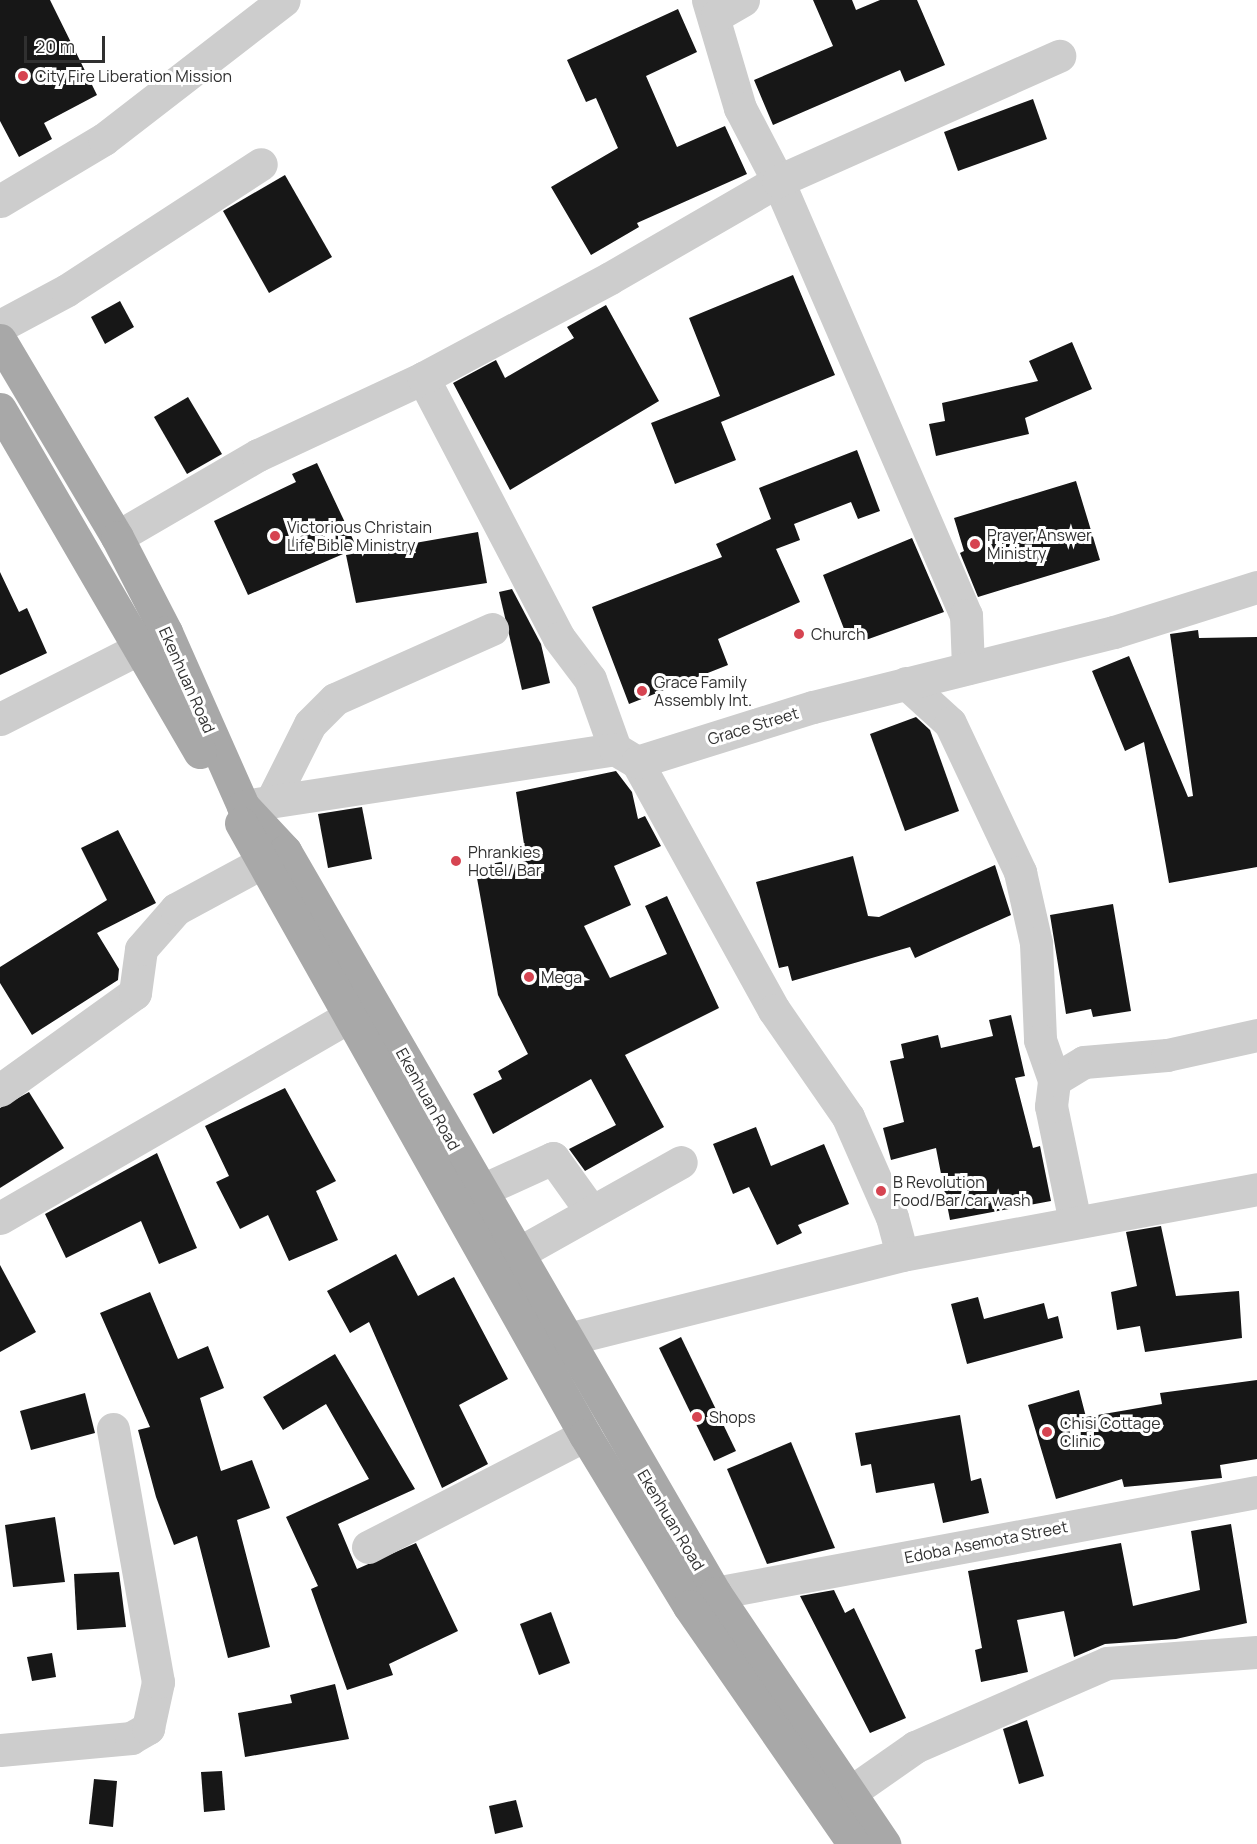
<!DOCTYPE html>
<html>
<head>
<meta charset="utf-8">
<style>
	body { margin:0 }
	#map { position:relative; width:1257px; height:1844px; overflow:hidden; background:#fff; font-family:Manrope,sans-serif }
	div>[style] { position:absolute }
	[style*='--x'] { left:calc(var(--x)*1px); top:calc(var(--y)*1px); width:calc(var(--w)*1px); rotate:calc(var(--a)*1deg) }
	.building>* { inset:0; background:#171717 }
	.minor>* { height:33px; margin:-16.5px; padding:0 16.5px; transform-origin:16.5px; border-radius:16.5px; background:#cdcdcd }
	.major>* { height:33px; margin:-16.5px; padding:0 16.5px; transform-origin:16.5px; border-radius:16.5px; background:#a8a8a8 }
	.dots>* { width:16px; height:16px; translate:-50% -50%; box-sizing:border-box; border:3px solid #fff; border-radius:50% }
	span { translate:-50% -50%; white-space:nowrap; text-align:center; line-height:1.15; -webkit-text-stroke:6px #fff; paint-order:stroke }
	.poi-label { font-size:16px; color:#303030 }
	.left { translate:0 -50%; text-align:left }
	.street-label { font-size:16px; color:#303030 }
	.scale { position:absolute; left:24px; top:36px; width:81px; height:27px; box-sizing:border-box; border:3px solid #303030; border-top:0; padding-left:8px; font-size:18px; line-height:21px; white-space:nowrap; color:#303030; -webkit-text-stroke:4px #fff; paint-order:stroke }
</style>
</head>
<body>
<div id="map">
	<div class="building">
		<div style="clip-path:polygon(0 0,50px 0,97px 95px,44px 123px,52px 139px,19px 157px,0 121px)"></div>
		<div style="clip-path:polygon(813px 0,852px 0,856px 10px,880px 0,917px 0,945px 65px,905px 82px,900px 70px,773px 125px,754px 80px,833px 46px)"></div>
		<div style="clip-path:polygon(678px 9px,697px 52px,646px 76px,677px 147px,725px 126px,747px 174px,637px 223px,639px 227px,591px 255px,551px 187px,618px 148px,596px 98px,586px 102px,567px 60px)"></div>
		<div style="clip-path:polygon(1033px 99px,1047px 139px,958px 171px,944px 132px)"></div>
		<div style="clip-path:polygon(285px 175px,332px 257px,269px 293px,223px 211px)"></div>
		<div style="clip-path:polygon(793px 275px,835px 375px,721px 422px,736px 460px,675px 484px,651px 423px,720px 396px,689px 318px)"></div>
		<div style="clip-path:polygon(120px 301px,134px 327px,105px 344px,91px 317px)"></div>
		<div style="clip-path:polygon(606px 305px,659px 401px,510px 490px,453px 383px,496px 360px,505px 378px,574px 338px,567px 327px)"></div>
		<div style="clip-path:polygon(1072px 342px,1092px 389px,1025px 418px,1029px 434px,936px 456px,929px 424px,945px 421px,942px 403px,1038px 381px,1029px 361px)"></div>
		<div style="clip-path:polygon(188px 397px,222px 454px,187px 474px,154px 417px)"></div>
		<div style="clip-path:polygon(857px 450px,880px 511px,858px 519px,851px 502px,794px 524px,800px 540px,776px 549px,800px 602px,718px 639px,728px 665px,629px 704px,592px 607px,722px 557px,716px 544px,771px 519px,759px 488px)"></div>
		<div style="clip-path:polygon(317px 463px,357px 548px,248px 595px,214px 521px,296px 482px,292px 474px)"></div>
		<div style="clip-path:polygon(1076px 481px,1100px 560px,978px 597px,960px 553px,964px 551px,954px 518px)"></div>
		<div style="clip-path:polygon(478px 532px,487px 583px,356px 603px,346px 555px)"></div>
		<div style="clip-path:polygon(912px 538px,944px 612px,863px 641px,858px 629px,846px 634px,823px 575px)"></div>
		<div style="clip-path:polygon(0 572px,19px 612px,27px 608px,47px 653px,0 675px)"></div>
		<div style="clip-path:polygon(512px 589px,541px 644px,550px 683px,522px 690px,499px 592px)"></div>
		<div style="clip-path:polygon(1198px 630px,1199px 638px,1257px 637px,1257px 867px,1169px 883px,1144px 742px,1125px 751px,1092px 671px,1129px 656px,1188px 797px,1193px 796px,1170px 634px)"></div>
		<div style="clip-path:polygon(916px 717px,930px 730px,959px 811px,905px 831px,870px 734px)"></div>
		<div style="clip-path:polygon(616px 771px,632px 792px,638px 819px,645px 816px,661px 846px,614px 866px,631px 905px,584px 926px,610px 978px,667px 954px,645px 906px,667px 896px,719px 1008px,625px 1055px,664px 1127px,585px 1171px,569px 1149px,616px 1125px,591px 1079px,493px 1134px,473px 1094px,502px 1079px,498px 1071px,528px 1054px,498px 995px,475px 867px,526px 857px,516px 792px)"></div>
		<div style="clip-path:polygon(362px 807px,372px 859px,328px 868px,318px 814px)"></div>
		<div style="clip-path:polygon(118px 830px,156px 903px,97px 933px,119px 969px,118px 980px,32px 1035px,0 983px,0 967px,107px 900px,81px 848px)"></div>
		<div style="clip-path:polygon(853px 856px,868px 916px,879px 917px,995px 865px,1011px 915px,915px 958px,910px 947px,792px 981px,788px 966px,779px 968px,756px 882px)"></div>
		<div style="clip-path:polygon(1113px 904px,1131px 1011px,1093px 1017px,1091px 1009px,1066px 1014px,1050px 915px)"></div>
		<div style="clip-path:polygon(1011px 1015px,1025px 1076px,1015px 1078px,1033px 1148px,1040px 1146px,1051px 1201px,950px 1220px,936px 1148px,891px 1160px,883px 1128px,904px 1122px,890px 1061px,904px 1058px,901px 1044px,938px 1035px,941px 1048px,993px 1036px,989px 1020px)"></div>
		<div style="clip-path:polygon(285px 1088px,336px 1181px,316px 1191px,338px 1240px,289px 1261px,268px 1215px,240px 1229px,216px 1182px,229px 1176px,205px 1126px)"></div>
		<div style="clip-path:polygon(29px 1092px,64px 1148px,0 1188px,0 1108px)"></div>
		<div style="clip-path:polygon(756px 1127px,771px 1166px,824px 1144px,849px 1204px,798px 1225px,802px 1233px,777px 1245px,749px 1187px,733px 1194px,713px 1144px)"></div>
		<div style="clip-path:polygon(157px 1153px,197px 1248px,159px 1264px,141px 1221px,66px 1258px,45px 1214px)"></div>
		<div style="clip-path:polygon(1161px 1226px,1176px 1296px,1239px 1291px,1242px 1338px,1145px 1352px,1140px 1326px,1117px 1330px,1111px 1292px,1137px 1286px,1126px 1232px)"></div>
		<div style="clip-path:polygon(396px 1254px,418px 1296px,454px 1277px,508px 1379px,459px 1405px,488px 1464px,442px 1488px,369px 1322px,350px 1333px,327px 1291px)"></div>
		<div style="clip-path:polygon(0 1265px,36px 1332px,0 1352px)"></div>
		<div style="clip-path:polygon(150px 1292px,178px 1359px,208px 1346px,224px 1388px,200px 1398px,221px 1471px,252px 1460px,270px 1508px,237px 1520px,270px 1647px,228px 1658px,197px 1536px,174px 1545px,156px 1497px,138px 1430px,150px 1427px,100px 1313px)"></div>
		<div style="clip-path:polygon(978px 1297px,984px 1319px,1044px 1303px,1048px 1319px,1058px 1316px,1063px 1338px,967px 1364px,951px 1304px)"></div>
		<div style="clip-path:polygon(681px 1337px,736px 1451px,714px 1461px,659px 1348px)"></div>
		<div style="clip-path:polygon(335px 1354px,415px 1489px,338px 1524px,351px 1555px,357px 1569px,416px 1543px,458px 1631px,389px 1664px,393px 1675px,347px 1690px,311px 1589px,318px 1586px,286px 1517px,369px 1479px,326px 1404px,283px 1430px,263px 1397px)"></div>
		<div style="clip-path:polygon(1257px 1380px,1257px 1459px,1220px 1465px,1222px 1478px,1124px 1487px,1122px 1479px,1056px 1499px,1028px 1405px,1079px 1390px,1086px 1417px,1162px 1404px,1160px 1393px)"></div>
		<div style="clip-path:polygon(85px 1393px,95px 1433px,31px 1450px,20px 1411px)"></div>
		<div style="clip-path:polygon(960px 1415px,971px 1481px,981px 1478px,989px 1513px,943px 1523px,934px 1483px,876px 1493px,871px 1464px,861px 1466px,855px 1433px)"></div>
		<div style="clip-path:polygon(791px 1442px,835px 1548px,767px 1564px,727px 1469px)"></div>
		<div style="clip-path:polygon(55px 1517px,65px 1582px,13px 1587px,5px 1525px)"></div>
		<div style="clip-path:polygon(1231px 1524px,1247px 1623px,1176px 1639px,1105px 1644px,1074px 1657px,1064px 1611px,1017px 1620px,1028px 1672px,981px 1682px,975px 1650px,982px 1648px,968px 1571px,1121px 1543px,1133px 1606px,1200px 1590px,1191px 1531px)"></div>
		<div style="clip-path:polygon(119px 1572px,126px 1627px,77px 1630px,74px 1574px)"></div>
		<div style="clip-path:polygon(834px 1590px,845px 1613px,854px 1608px,906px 1718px,870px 1733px,800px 1596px)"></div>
		<div style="clip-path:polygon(551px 1612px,570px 1663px,539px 1675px,520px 1624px)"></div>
		<div style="clip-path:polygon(52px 1653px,56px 1677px,32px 1681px,27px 1657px)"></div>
		<div style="clip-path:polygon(335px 1684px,349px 1739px,245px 1757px,238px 1713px,292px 1703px,290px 1695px)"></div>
		<div style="clip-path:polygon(1027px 1720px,1044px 1776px,1019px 1784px,1003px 1729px)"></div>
		<div style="clip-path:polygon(222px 1771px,225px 1810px,204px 1812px,201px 1772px)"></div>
		<div style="clip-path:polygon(94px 1779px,117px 1781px,113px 1827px,89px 1824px)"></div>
		<div style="clip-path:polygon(516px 1800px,523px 1827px,495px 1834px,489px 1806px)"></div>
	</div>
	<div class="minor">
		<div style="--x:708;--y:0;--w:113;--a:73.5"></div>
		<div style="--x:740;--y:108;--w:82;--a:62.5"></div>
		<div style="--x:778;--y:181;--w:473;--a:66.6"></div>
		<div style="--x:966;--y:615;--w:53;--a:87.8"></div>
		<div style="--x:717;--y:15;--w:30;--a:-30"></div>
		<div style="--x:0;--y:201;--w:121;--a:-30.8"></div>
		<div style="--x:104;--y:139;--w:227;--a:-37.7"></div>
		<div style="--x:0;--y:326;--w:76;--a:-28.2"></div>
		<div style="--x:67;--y:290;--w:231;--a:-33"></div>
		<div style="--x:423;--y:378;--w:293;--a:62.4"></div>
		<div style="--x:559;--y:638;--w:51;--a:52.9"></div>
		<div style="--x:590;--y:679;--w:74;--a:70.3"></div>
		<div style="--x:117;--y:537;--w:163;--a:-30.2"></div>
		<div style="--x:258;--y:455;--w:182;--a:-25"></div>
		<div style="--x:423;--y:378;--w:212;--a:-28.1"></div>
		<div style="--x:610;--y:278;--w:194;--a:-30"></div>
		<div style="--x:778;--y:181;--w:308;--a:-24"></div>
		<div style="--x:906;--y:683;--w:59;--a:42.3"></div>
		<div style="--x:950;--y:723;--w:165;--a:64.8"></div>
		<div style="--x:1020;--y:872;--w:73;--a:77.3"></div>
		<div style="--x:1036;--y:943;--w:97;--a:87.6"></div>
		<div style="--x:1040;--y:1040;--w:42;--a:70.7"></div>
		<div style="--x:0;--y:719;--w:155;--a:-26.9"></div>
		<div style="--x:637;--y:762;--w:283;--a:61.1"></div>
		<div style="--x:774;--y:1010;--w:130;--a:55.3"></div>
		<div style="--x:848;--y:1117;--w:109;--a:66.3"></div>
		<div style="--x:892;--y:1217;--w:39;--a:75"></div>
		<div style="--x:272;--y:800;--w:85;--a:-63.4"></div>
		<div style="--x:310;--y:724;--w:35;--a:-45"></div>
		<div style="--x:335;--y:699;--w:172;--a:-24"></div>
		<div style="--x:243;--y:806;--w:376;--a:-8.7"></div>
		<div style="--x:615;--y:749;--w:26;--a:31"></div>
		<div style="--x:637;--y:762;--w:184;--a:-17.4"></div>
		<div style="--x:813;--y:707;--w:310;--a:-14"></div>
		<div style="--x:1114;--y:632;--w:150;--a:-17.5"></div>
		<div style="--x:0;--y:1090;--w:166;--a:-35.7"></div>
		<div style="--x:135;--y:993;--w:44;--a:-82.2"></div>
		<div style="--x:141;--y:949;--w:53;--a:-48.8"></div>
		<div style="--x:176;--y:909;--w:99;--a:-28.4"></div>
		<div style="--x:480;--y:1191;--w:80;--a:-24.3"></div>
		<div style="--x:553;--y:1158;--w:65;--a:54.4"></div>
		<div style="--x:0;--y:1218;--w:404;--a:-30"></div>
		<div style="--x:1075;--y:1222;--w:118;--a:-101.7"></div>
		<div style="--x:1051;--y:1106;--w:26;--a:-83"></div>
		<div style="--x:1054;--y:1080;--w:35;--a:-31"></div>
		<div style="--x:1084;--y:1062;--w:83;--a:-4.8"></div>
		<div style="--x:1167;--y:1055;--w:92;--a:-12.5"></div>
		<div style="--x:515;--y:1255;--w:190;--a:-29.3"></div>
		<div style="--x:564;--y:1340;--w:349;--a:-14.1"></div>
		<div style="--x:902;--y:1255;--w:361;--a:-10.5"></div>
		<div style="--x:368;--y:1547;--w:244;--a:-27.3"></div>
		<div style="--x:715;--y:1593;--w:551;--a:-10.56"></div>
		<div style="--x:0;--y:1750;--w:132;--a:-5.2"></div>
		<div style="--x:131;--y:1738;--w:20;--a:-30"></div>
		<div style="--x:148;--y:1728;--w:47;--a:-77.7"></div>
		<div style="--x:158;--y:1682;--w:257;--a:-100.1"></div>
		<div style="--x:848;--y:1794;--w:82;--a:-35"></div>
		<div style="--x:915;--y:1747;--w:210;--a:-23.6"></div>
		<div style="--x:1107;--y:1663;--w:150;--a:-4.2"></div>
	</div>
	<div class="major">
		<div style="--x:0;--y:340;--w:229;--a:59.3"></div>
		<div style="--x:117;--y:537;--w:107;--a:62.7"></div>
		<div style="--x:166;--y:632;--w:190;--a:66.1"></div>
		<div style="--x:243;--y:806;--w:62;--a:47"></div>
		<div style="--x:285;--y:851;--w:858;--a:59.91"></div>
		<div style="--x:715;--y:1593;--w:303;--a:56"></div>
		<div style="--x:0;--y:409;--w:397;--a:59.8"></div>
		<div style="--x:241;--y:823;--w:702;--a:60.66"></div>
		<div style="--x:585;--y:1435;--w:200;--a:58.7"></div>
		<div style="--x:689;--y:1606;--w:290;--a:55.3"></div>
	</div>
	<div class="dots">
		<div style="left:23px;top:76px;background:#d64451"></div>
		<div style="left:275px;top:536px;background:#d64451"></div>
		<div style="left:975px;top:544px;background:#d64451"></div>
		<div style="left:799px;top:634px;background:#d64451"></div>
		<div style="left:642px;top:691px;background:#d64451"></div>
		<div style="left:456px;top:861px;background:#d64451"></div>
		<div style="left:529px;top:977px;background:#d64451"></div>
		<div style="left:881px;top:1191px;background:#d64451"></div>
		<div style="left:697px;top:1417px;background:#d64451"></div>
		<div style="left:1047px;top:1432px;background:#d64451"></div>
	</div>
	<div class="poi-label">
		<span class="left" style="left:35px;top:76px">City Fire Liberation Mission</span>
		<span class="left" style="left:287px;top:536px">Victorious Christain<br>Life Bible Ministry</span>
		<span class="left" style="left:987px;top:544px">Prayer Answer<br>Ministry</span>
		<span class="left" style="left:811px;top:634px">Church</span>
		<span class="left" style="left:654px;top:691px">Grace Family<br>Assembly Int.</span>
		<span class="left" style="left:468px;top:861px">Phrankies<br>Hotel/ Bar</span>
		<span class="left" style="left:541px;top:977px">Mega</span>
		<span class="left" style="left:893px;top:1191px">B Revolution<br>Food/Bar/car wash</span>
		<span class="left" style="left:709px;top:1417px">Shops</span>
		<span class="left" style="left:1060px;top:1432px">Chisi Cottage<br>Clinic</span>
	</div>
	<div class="street-label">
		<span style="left:187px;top:680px;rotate:66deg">Ekenhuan Road</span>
		<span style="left:753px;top:726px;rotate:-17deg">Grace Street</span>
		<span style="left:428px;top:1099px;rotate:61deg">Ekenhuan Road</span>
		<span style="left:671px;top:1520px;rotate:59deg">Ekenhuan Road</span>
		<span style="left:986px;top:1542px;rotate:-11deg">Edoba Asemota Street</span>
	</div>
	<div class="scale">20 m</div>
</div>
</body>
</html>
